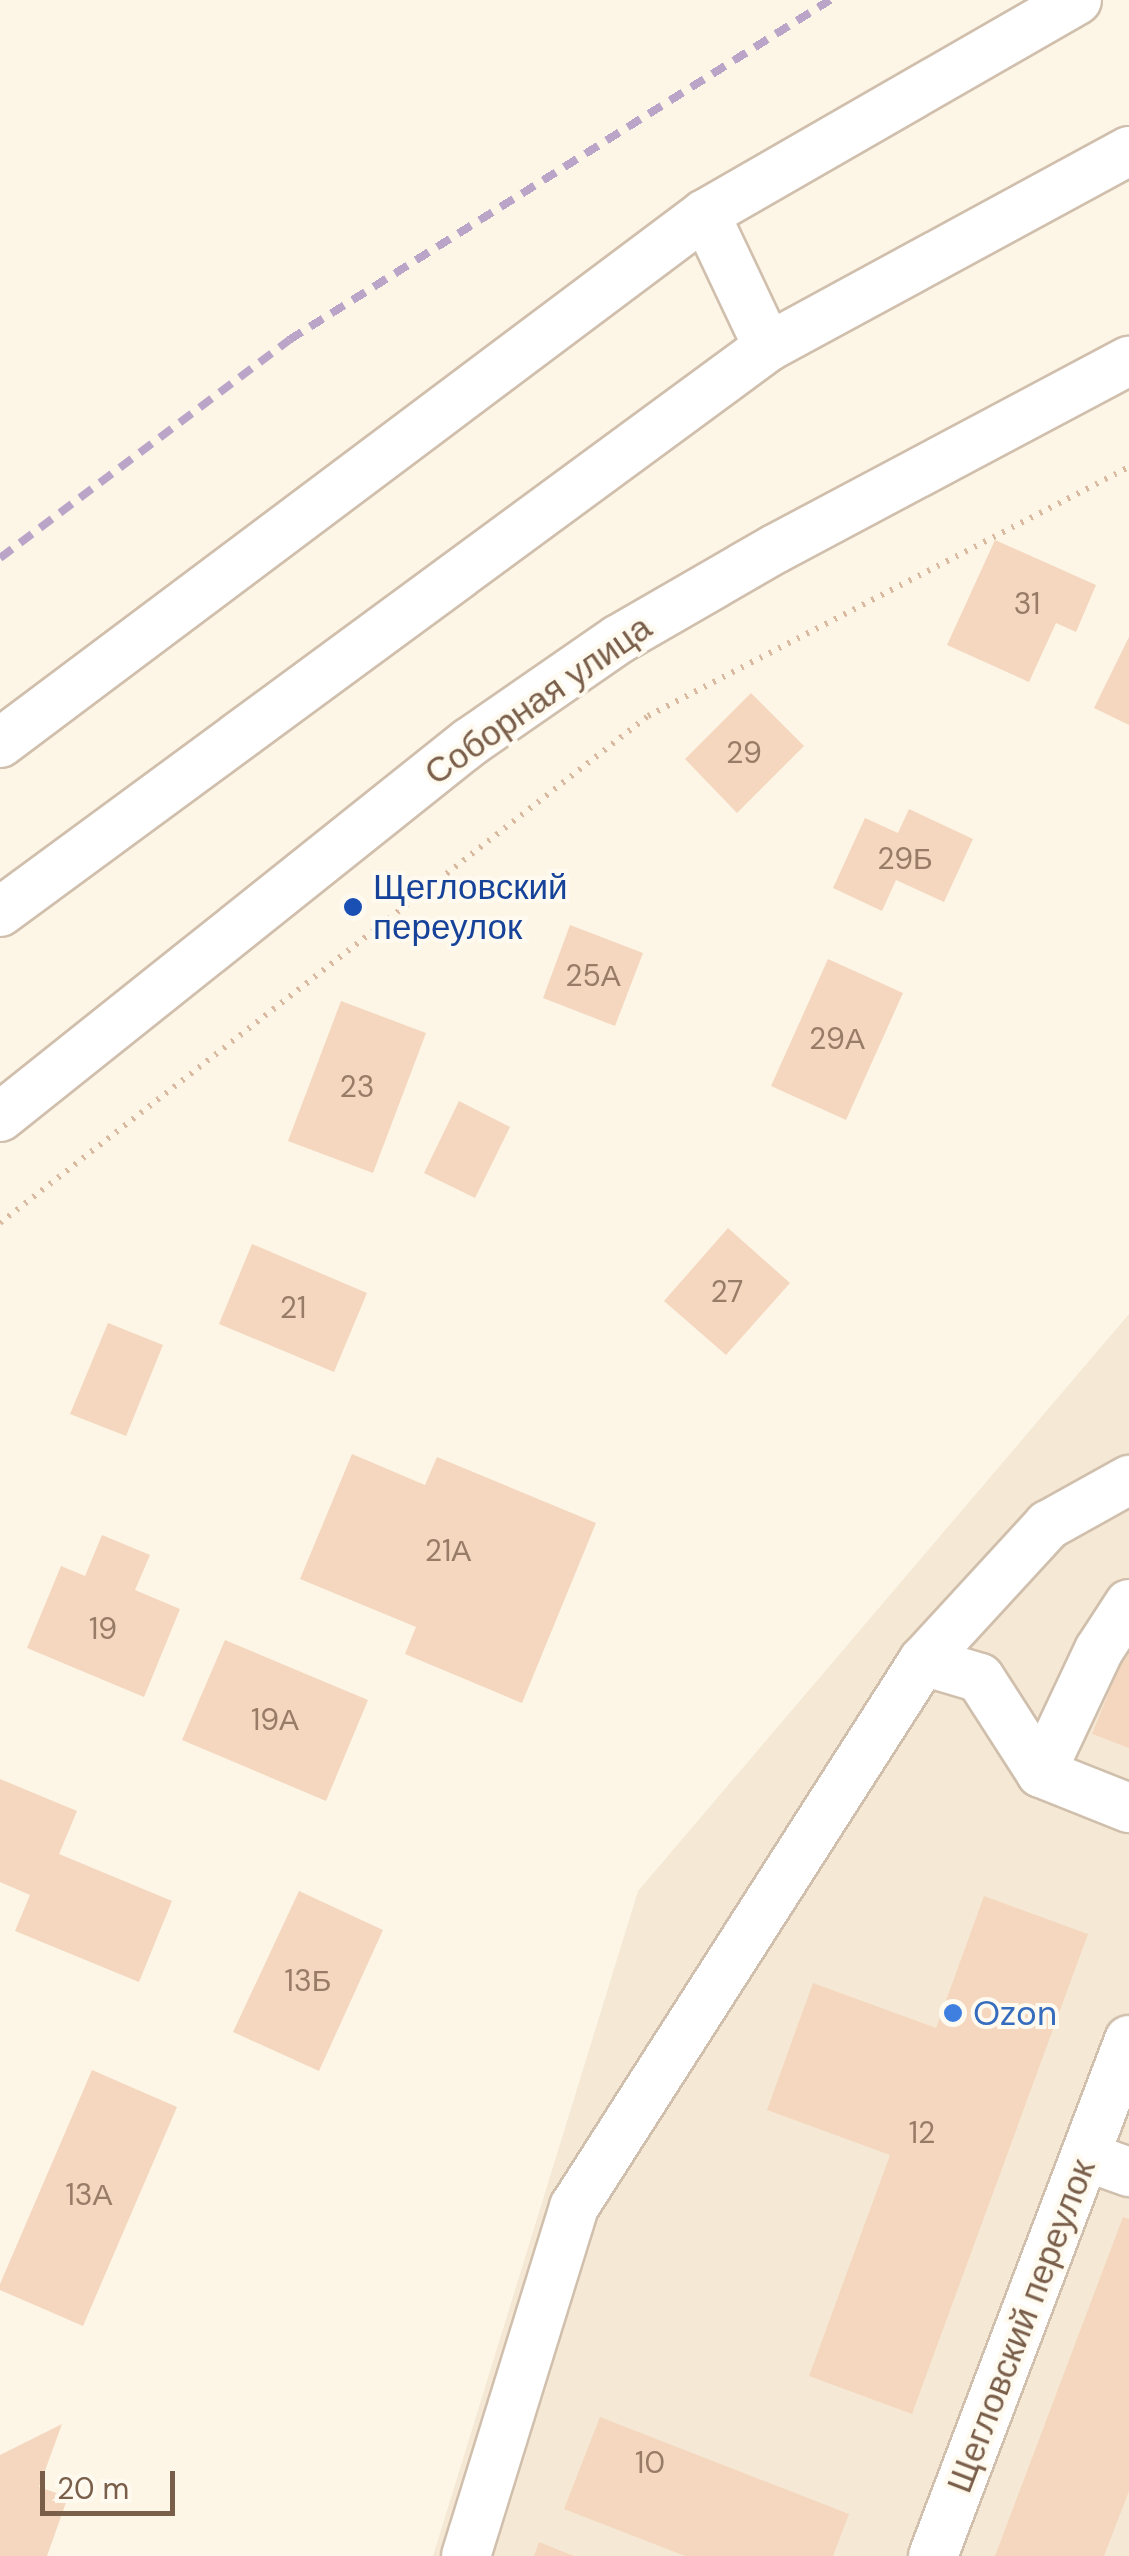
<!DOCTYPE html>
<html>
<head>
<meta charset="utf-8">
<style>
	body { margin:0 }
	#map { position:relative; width:1129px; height:2556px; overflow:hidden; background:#fdf6e7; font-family:"DM Sans",sans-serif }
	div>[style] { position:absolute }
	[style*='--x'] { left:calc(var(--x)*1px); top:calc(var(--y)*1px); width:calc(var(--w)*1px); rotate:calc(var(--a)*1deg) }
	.residential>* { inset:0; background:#f5e9d5 }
	.building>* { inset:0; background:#f4d7be }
	.path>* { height:6px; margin-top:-3px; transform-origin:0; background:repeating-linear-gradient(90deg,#d9baa0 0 2.5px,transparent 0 10.5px) }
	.roads { filter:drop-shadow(2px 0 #d0bfac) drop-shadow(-2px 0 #d0bfac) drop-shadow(0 2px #d0bfac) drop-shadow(0 -2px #d0bfac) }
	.minor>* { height:48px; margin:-24px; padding:0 24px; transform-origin:24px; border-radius:24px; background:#fff }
	.rail>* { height:8px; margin-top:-4px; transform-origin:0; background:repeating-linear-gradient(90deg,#baa4c8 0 15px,transparent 0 25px) }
	.dots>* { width:28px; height:28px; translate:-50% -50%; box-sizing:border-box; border:5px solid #fffaef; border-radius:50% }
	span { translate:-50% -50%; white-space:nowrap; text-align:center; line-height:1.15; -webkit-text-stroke:8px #fffaef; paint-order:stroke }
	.number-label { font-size:30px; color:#987c67 }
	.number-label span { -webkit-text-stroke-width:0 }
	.street-label { font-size:35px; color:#795e4a }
	.transit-label { font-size:35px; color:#164399 }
	.left { translate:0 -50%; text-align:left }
	.shop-label { font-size:35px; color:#366cbe }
	.scale { position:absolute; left:40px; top:2471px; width:135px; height:45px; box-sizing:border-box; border:5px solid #795e4a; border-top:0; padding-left:12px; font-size:30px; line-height:35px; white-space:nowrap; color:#795e4a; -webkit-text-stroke:8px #fffaef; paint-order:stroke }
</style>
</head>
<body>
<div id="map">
	<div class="residential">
		<div style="clip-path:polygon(1129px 1314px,1129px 2556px,433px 2556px,638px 1891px)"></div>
	</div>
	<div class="building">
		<div style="clip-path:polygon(995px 540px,1096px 585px,1076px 632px,1056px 623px,1029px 682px,947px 645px)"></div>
		<div style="clip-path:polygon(1129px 637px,1129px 725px,1094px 708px)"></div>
		<div style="clip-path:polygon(751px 693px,804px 746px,737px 813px,685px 759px)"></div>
		<div style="clip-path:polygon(909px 809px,973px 839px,944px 902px,896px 880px,882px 911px,833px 888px,865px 818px,898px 833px)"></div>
		<div style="clip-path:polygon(570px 925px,643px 953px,615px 1026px,543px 998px)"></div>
		<div style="clip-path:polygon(828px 959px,903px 993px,846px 1120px,771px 1086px)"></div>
		<div style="clip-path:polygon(341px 1001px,426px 1033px,373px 1173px,288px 1141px)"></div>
		<div style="clip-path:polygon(459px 1101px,510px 1127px,475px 1198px,424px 1173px)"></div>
		<div style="clip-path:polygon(728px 1228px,790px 1283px,726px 1355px,664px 1301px)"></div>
		<div style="clip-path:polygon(252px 1244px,367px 1293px,334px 1372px,219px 1324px)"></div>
		<div style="clip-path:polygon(108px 1323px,163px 1345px,126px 1436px,70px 1414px)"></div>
		<div style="clip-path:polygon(352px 1454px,425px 1485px,437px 1457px,596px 1523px,522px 1703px,405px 1654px,416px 1627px,300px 1579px)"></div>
		<div style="clip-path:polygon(102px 1535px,150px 1555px,135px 1590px,180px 1609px,144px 1697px,27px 1648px,61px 1566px,85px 1576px)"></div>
		<div style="clip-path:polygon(225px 1640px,368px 1700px,326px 1801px,182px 1740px)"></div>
		<div style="clip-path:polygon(1129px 1641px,1129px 1748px,1092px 1734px)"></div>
		<div style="clip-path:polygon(0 1779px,77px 1811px,59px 1854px,172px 1901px,139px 1982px,15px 1931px,30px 1895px,0 1882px)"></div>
		<div style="clip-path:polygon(299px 1891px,383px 1930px,319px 2071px,233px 2032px)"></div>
		<div style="clip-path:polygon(984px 1896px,1088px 1934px,912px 2414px,809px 2376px,890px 2155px,767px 2110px,813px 1983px,936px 2028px)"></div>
		<div style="clip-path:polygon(92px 2070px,177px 2107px,83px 2326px,0 2290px,0 2284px)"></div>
		<div style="clip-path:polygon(1123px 2217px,1129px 2219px,1129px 2491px,1104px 2556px,995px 2556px)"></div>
		<div style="clip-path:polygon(600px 2417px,849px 2514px,833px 2556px,685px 2556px,564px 2509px)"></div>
		<div style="clip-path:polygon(62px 2424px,39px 2487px,68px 2497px,47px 2556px,0 2556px,0 2455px)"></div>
		<div style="clip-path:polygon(539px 2542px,574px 2556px,534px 2556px)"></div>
	</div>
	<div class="path">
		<div style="--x:0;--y:1223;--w:823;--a:-38.04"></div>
		<div style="--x:648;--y:716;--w:542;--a:-27.37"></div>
	</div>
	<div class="roads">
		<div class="minor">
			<div style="--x:705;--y:214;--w:147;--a:64.7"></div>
			<div style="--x:0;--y:743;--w:881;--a:-36.88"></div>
			<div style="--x:705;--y:214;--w:429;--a:-29.9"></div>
			<div style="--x:0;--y:912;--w:953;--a:-36.34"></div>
			<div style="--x:768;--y:347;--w:411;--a:-28.5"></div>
			<div style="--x:0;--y:1117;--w:601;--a:-38.59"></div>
			<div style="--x:470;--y:742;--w:181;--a:-34.7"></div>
			<div style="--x:619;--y:639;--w:180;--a:-30"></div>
			<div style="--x:775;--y:549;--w:401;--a:-28"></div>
			<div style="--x:923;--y:1661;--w:185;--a:-47.4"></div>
			<div style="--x:1048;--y:1525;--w:93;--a:-29.1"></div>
			<div style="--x:1041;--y:1773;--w:136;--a:-64.8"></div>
			<div style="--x:1099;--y:1650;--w:55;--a:-56.9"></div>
			<div style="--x:1087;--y:2157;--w:45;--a:19.7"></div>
			<div style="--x:466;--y:2556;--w:365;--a:-72.8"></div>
			<div style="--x:574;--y:2207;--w:648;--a:-57.41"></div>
			<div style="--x:923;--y:1661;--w:59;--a:16.6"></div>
			<div style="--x:980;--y:1678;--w:113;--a:57.3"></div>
			<div style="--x:1041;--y:1773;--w:95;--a:21.7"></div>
			<div style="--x:933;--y:2556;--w:552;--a:-69.2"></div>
		</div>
	</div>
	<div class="rail">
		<div style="--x:0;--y:558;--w:362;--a:-37"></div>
		<div style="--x:289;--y:340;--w:639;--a:-32.15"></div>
	</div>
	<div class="dots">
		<div style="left:353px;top:907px;background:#1a4fb4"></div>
		<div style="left:953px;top:2013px;background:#3f7fe0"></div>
	</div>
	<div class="number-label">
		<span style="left:1027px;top:604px">31</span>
		<span style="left:744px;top:753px">29</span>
		<span style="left:905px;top:859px">29Б</span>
		<span style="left:593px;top:976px">25А</span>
		<span style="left:837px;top:1039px">29А</span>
		<span style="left:357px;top:1087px">23</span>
		<span style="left:727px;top:1292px">27</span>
		<span style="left:293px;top:1308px">21</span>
		<span style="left:448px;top:1551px">21А</span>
		<span style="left:103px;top:1629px">19</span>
		<span style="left:275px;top:1720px">19А</span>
		<span style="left:308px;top:1981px">13Б</span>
		<span style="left:922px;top:2133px">12</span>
		<span style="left:89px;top:2195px">13А</span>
		<span style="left:650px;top:2463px">10</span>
	</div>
	<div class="street-label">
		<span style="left:538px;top:700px;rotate:-35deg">Соборная улица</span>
		<span style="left:1021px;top:2326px;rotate:-69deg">Щегловский переулок</span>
	</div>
	<div class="transit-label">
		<span class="left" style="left:373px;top:907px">Щегловский<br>переулок</span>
	</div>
	<div class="shop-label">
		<span class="left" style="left:973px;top:2013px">Ozon</span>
	</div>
	<div class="scale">20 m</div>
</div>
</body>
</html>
